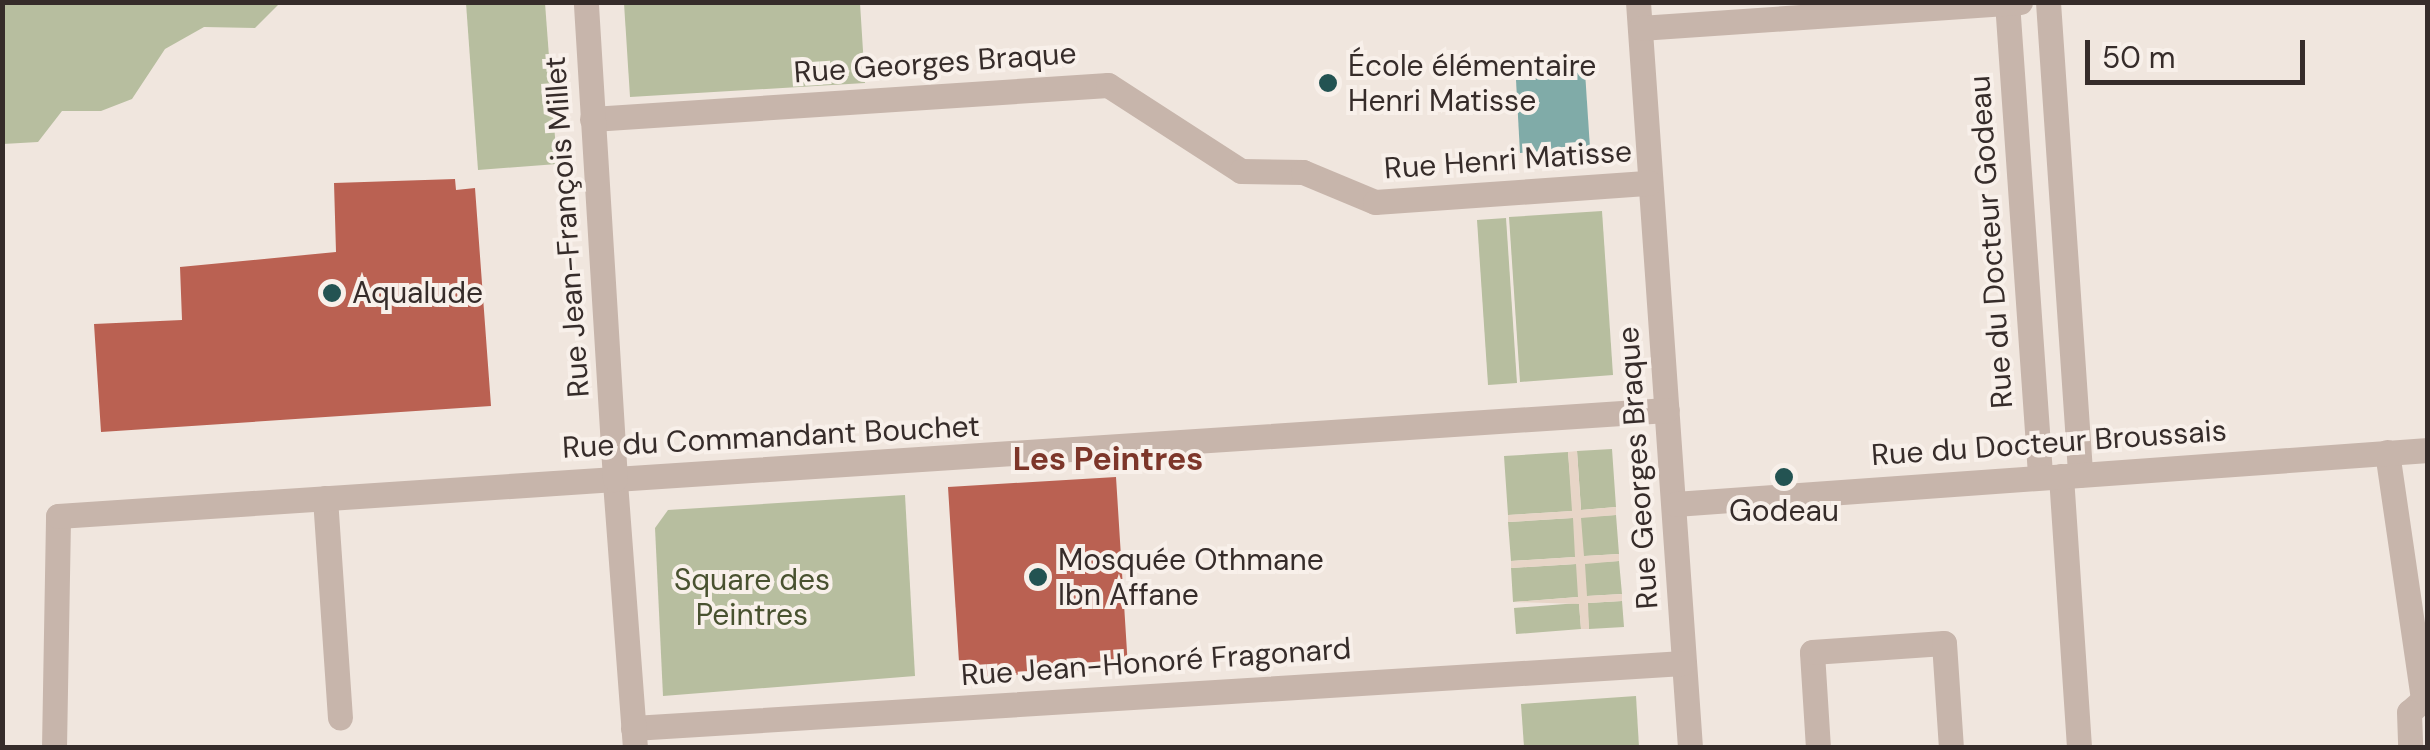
<!DOCTYPE html>
<html>
<head>
<meta charset="utf-8">
<style>
	body { margin:0 }
	#map { position:relative; width:2430px; height:750px; overflow:hidden; background:#f0e6de; font-family:"DM Sans",sans-serif }
	div>[style] { position:absolute }
	[style*='--x'] { left:calc(var(--x)*1px); top:calc(var(--y)*1px); width:calc(var(--w)*1px); rotate:calc(var(--a)*1deg) }
	.green>* { inset:0; background:#b7be9f }
	.plaza>* { inset:0; background:#e7d5c7 }
	.water>* { inset:0; background:#80aba8 }
	.building>* { inset:0; background:#ba6152 }
	.minor>* { height:25px; margin:-12.5px; padding:0 12.5px; transform-origin:12.5px; border-radius:12.5px; background:#c7b5ab }
	.tertiary>* { height:25px; margin:-12.5px; padding:0 12.5px; transform-origin:12.5px; border-radius:12.5px; background:#c7b5ab }
	.dots>* { width:28px; height:28px; translate:-50% -50%; box-sizing:border-box; border:5px solid #f8f0ea; border-radius:50% }
	span { translate:-50% -50%; white-space:nowrap; text-align:center; line-height:1.15; -webkit-text-stroke:8px #f8f0ea; paint-order:stroke }
	.street-label { font-size:30px; color:#362c2a }
	.poi-label { font-size:30px; color:#362c2a }
	.left { translate:0 -50%; text-align:left }
	.park-label { font-size:30px; color:#495230 }
	.neighbourhood-label { font-size:32px; color:#7d362a; font-weight:700 }
	.frame { position:absolute; inset:0; border:5px solid #362c2a; pointer-events:none }
	.scale { position:absolute; left:2085px; top:40px; width:220px; height:45px; box-sizing:border-box; border:5px solid #362c2a; border-top:0; padding-left:12px; font-size:30px; line-height:35px; white-space:nowrap; color:#362c2a; -webkit-text-stroke:8px #f8f0ea; paint-order:stroke }
</style>
</head>
<body>
<div id="map">
	<div class="green">
		<div style="clip-path:polygon(3px 2px,280px 2px,280px 3px,255px 28px,204px 27px,165px 49px,132px 99px,101px 111px,62px 111px,38px 142px,3px 144px)"></div>
		<div style="clip-path:polygon(466px 3px,545px 3px,557px 164px,478px 170px)"></div>
		<div style="clip-path:polygon(624px 3px,860px 3px,865px 83px,630px 97px)"></div>
		<div style="clip-path:polygon(1602px 211px,1613px 375px,1520px 382px,1509px 217px)"></div>
		<div style="clip-path:polygon(1506px 218px,1517px 383px,1488px 385px,1477px 220px)"></div>
		<div style="clip-path:polygon(1612px 449px,1616px 507px,1581px 510px,1582px 517px,1616px 515px,1619px 554px,1585px 556px,1584px 563px,1619px 561px,1622px 594px,1587px 596px,1588px 603px,1622px 601px,1624px 627px,1589px 629px,1587px 604px,1579px 604px,1581px 629px,1516px 634px,1514px 608px,1578px 603px,1578px 597px,1513px 602px,1511px 568px,1576px 564px,1575px 557px,1511px 561px,1508px 522px,1572px 518px,1573px 511px,1508px 515px,1504px 456px,1568px 452px,1573px 510px,1581px 509px,1577px 451px)"></div>
		<div style="clip-path:polygon(905px 495px,915px 676px,663px 696px,655px 528px,668px 510px)"></div>
		<div style="clip-path:polygon(1636px 696px,1639px 747px,1524px 747px,1521px 704px)"></div>
	</div>
	<div class="plaza">
		<div style="clip-path:polygon(1577px 451px,1581px 510px,1616px 507px,1616px 515px,1581px 518px,1584px 556px,1619px 554px,1619px 561px,1585px 564px,1587px 596px,1622px 594px,1622px 601px,1588px 603px,1589px 629px,1581px 629px,1579px 604px,1513px 602px,1578px 597px,1576px 564px,1511px 568px,1511px 561px,1575px 557px,1573px 518px,1508px 522px,1508px 515px,1572px 511px,1568px 452px)"></div>
	</div>
	<div class="water">
		<div style="clip-path:polygon(1585px 72px,1590px 148px,1520px 153px,1516px 80px)"></div>
	</div>
	<div class="building">
		<div style="clip-path:polygon(455px 179px,456px 190px,475px 188px,491px 406px,101px 432px,94px 324px,182px 320px,180px 267px,336px 252px,334px 183px)"></div>
		<div style="clip-path:polygon(1116px 477px,1128px 668px,960px 678px,948px 487px)"></div>
	</div>
	<div class="minor">
		<div style="--x:1638;--y:2;--w:748;--a:86.01"></div>
		<div style="--x:2007;--y:2;--w:476;--a:86"></div>
		<div style="--x:2048;--y:2;--w:474;--a:86.1"></div>
		<div style="--x:1640;--y:28;--w:381;--a:-3.9"></div>
		<div style="--x:592;--y:119;--w:517;--a:-3.77"></div>
		<div style="--x:1108;--y:85;--w:158;--a:32.9"></div>
		<div style="--x:1241;--y:171;--w:62;--a:0.9"></div>
		<div style="--x:1303;--y:172;--w:78;--a:22.6"></div>
		<div style="--x:1375;--y:202;--w:275;--a:-4"></div>
		<div style="--x:2387;--y:452;--w:251;--a:81.7"></div>
		<div style="--x:2423;--y:700;--w:18;--a:139"></div>
		<div style="--x:2409;--y:712;--w:36;--a:88"></div>
		<div style="--x:2061;--y:476;--w:273;--a:86.2"></div>
		<div style="--x:325;--y:498;--w:220;--a:86.1"></div>
		<div style="--x:1675;--y:504;--w:755;--a:-4.1"></div>
		<div style="--x:633;--y:728;--w:1052;--a:-3.54"></div>
		<div style="--x:635;--y:748;--w:270;--a:-94.3"></div>
		<div style="--x:615;--y:479;--w:1054;--a:-3.75"></div>
		<div style="--x:1818;--y:748;--w:96;--a:-93.6"></div>
		<div style="--x:1812;--y:652;--w:132;--a:-3.9"></div>
		<div style="--x:1944;--y:643;--w:105;--a:86.2"></div>
	</div>
	<div class="tertiary">
		<div style="--x:54;--y:748;--w:232;--a:-89"></div>
		<div style="--x:58;--y:516;--w:558;--a:-3.8"></div>
		<div style="--x:615;--y:479;--w:478;--a:-93.5"></div>
	</div>
	<div class="dots">
		<div style="left:1328px;top:83px;background:#235352"></div>
		<div style="left:332px;top:293px;background:#235352"></div>
		<div style="left:1784px;top:477px;background:#235352"></div>
		<div style="left:1038px;top:577px;background:#235352"></div>
	</div>
	<div class="street-label">
		<span style="left:935px;top:63px;rotate:-4deg">Rue Georges Braque</span>
		<span style="left:1508px;top:160px;rotate:-4deg">Rue Henri Matisse</span>
		<span style="left:567px;top:227px;rotate:-94deg">Rue Jean-François Millet</span>
		<span style="left:1991px;top:242px;rotate:-94deg">Rue du Docteur Godeau</span>
		<span style="left:771px;top:437px;rotate:-3deg">Rue du Commandant Bouchet</span>
		<span style="left:2049px;top:443px;rotate:-4deg">Rue du Docteur Broussais</span>
		<span style="left:1638px;top:468px;rotate:-94deg">Rue Georges Braque</span>
		<span style="left:1156px;top:662px;rotate:-4deg">Rue Jean-Honoré Fragonard</span>
	</div>
	<div class="poi-label">
		<span class="left" style="left:1348px;top:83px">École élémentaire<br>Henri Matisse</span>
		<span class="left" style="left:352px;top:293px">Aqualude</span>
		<span style="left:1784px;top:511px">Godeau</span>
		<span class="left" style="left:1058px;top:577px">Mosquée Othmane<br>Ibn Affane</span>
	</div>
	<div class="park-label">
		<span style="left:752px;top:597px">Square des<br>Peintres</span>
	</div>
	<div class="neighbourhood-label">
		<span style="left:1108px;top:459px">Les Peintres</span>
	</div>
	<div class="frame"></div>
	<div class="scale">50 m</div>
</div>
</body>
</html>
